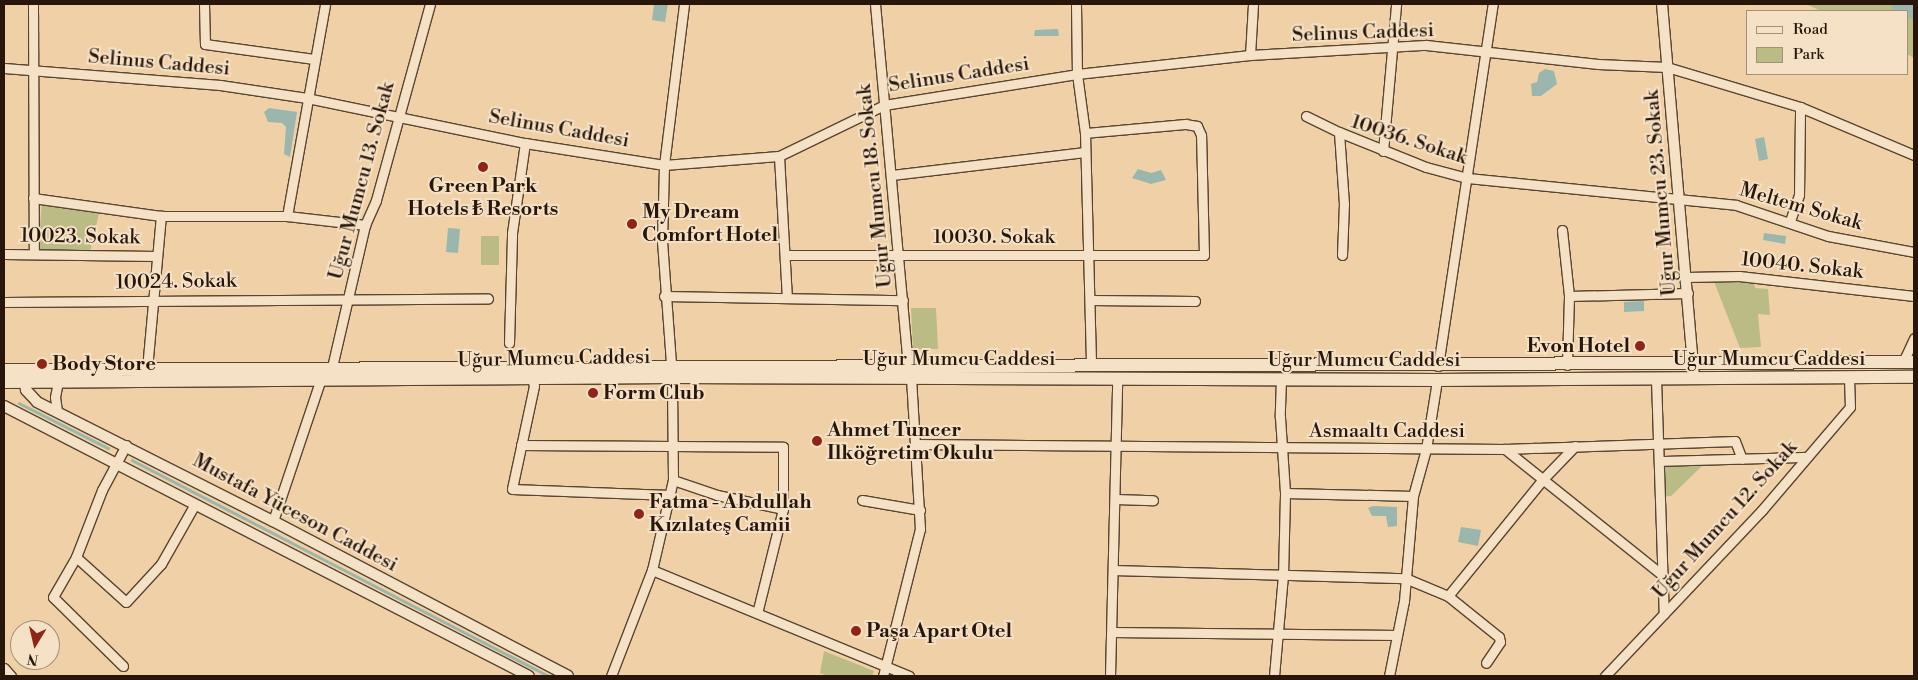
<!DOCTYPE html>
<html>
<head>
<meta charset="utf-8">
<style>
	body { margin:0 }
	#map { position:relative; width:1918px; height:680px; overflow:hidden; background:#f0d1a7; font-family:"Libre Bodoni",serif }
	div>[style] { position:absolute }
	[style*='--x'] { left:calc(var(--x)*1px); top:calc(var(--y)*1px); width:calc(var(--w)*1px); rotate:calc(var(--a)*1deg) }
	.green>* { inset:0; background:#bbbb86 }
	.water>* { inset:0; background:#9bb6ac }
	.stream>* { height:2.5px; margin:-1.25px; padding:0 1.25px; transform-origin:1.25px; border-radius:1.25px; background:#9bb6ac }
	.river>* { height:14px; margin:-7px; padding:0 7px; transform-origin:7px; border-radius:7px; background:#9bb6ac }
	.roads { filter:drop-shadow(1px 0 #594530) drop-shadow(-1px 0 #594530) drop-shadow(0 1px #594530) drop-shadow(0 -1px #594530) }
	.minor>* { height:9px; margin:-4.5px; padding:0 4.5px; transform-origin:4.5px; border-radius:4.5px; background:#f5e1c6 }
	.tertiary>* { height:10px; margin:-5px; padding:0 5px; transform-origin:5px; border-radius:5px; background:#f5e1c6 }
	.secondary>* { height:12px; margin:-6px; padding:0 6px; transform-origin:6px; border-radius:6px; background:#f5e1c6 }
	.dots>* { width:14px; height:14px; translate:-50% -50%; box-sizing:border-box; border:2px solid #f5e1c6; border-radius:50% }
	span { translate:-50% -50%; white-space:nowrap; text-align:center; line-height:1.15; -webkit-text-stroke:4px #f5e1c6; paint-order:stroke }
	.street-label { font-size:20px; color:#271609 }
	.poi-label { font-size:20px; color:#271609; font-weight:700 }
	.left { translate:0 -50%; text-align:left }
	.right { translate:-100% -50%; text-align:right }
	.frame { position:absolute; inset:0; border:5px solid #271609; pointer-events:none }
	.legend { position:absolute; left:1746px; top:10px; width:162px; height:65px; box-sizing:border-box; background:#f5e1c6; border:1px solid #a3907a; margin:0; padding:6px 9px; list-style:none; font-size:15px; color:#271609 }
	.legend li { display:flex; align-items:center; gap:10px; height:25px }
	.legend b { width:25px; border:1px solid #a3907a }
	.north { position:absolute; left:10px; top:620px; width:50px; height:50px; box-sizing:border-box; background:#f5e1c6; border:1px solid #a3907a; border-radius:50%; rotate:189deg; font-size:14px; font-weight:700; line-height:20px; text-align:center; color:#271609 }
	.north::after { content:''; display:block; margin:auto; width:18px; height:22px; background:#8f2418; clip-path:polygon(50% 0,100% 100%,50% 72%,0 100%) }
</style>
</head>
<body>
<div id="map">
	<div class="green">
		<div style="clip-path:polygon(1806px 4px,1914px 4px,1914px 58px,1907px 54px,1907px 11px,1821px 11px)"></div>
		<div style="clip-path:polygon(42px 201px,100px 209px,90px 252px,38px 252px)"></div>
		<div style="clip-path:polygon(481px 236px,499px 236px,499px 265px,481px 265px)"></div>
		<div style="clip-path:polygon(1713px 279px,1754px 282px,1755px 288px,1768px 289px,1770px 315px,1758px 314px,1761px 347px,1740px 348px)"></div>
		<div style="clip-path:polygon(911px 308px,936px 308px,938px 349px,913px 349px)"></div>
		<div style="clip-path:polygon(1661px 465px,1702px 466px,1671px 496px,1662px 497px)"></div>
		<div style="clip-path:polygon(824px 651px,874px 671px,872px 676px,828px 676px,820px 673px)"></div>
	</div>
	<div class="water">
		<div style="clip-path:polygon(654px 4px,668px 4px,665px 22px,652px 20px)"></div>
		<div style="clip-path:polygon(1058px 29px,1059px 36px,1034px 36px,1035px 30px)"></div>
		<div style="clip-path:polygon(1545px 69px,1554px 71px,1557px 84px,1541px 96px,1532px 96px,1531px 84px,1537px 82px,1539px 73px)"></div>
		<div style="clip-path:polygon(269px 108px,297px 112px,290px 157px,284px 154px,286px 127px,282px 123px,268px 122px,264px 112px)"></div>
		<div style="clip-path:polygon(1764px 137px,1768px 159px,1759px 161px,1755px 139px)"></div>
		<div style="clip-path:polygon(1138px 169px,1151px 173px,1161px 170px,1166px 180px,1151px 184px,1132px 178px)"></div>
		<div style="clip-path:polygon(448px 228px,460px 229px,458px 253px,446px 252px)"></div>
		<div style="clip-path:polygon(1764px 233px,1786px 236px,1785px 244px,1763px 240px)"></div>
		<div style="clip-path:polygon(1644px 301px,1644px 311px,1624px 312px,1624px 302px)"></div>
		<div style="clip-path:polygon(1373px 506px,1397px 507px,1397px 526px,1388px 527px,1386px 516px,1372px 516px,1368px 508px)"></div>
		<div style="clip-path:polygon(1461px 527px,1481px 530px,1478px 546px,1458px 542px)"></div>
	</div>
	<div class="stream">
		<div style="--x:19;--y:403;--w:100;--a:26.8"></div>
		<div style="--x:132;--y:460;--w:470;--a:27.4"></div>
	</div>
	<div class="river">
		<div style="--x:1898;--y:4;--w:18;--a:27"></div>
	</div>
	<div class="roads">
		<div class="minor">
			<div style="--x:33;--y:4;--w:250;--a:89.8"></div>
			<div style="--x:204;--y:4;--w:40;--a:88.6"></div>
			<div style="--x:205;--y:44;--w:110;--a:7.8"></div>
			<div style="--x:875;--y:4;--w:362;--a:84.8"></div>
			<div style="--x:1076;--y:4;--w:70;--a:89.2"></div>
			<div style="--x:1077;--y:74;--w:60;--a:82.3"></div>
			<div style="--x:1085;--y:133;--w:233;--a:88.5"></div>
			<div style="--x:1250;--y:55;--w:51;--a:-86.6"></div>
			<div style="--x:4;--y:68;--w:217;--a:4.5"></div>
			<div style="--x:220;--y:85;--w:88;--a:8.5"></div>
			<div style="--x:307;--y:98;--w:223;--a:11.7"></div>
			<div style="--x:525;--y:143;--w:141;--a:9"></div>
			<div style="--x:664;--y:165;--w:115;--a:-4.5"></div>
			<div style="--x:779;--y:156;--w:117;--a:-25.9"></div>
			<div style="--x:884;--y:105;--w:195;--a:-9.1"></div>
			<div style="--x:1077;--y:74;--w:174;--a:-6.3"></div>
			<div style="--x:1250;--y:55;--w:176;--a:-3.3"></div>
			<div style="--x:1426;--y:45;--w:173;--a:6.3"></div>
			<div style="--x:1598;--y:64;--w:69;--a:2.5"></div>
			<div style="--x:1667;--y:67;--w:139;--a:16.7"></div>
			<div style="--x:1800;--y:107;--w:124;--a:22.8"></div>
			<div style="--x:1306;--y:116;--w:37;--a:26"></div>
			<div style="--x:1383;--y:151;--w:148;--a:-84.9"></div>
			<div style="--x:779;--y:156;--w:142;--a:86.8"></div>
			<div style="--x:892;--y:175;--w:194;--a:-6.8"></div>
			<div style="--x:33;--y:198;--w:129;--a:8"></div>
			<div style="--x:287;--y:216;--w:215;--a:-79.8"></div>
			<div style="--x:1790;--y:221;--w:28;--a:-71"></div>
			<div style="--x:1799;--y:195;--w:88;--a:-89.3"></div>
			<div style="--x:1562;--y:230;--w:66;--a:83.9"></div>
			<div style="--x:1569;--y:296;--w:69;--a:91.7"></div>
			<div style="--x:4;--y:254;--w:152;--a:0.8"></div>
			<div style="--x:785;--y:255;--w:419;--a:0"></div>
			<div style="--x:1204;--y:255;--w:120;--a:-91.4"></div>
			<div style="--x:1201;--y:135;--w:10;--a:-114"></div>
			<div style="--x:1197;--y:126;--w:11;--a:-170"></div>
			<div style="--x:1186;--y:124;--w:101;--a:174.9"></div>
			<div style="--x:1342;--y:255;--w:51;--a:-87.8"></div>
			<div style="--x:1344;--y:204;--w:72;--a:-94"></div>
			<div style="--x:1339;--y:132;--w:94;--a:21.9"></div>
			<div style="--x:1426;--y:167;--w:42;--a:15"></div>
			<div style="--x:1467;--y:178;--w:270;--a:5.7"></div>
			<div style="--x:1736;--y:205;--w:97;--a:18.6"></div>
			<div style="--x:1828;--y:236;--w:87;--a:10.5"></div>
			<div style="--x:1686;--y:277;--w:53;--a:-1.1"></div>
			<div style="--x:1739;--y:276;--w:176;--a:6.5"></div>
			<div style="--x:664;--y:296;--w:239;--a:1"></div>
			<div style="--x:1569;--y:296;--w:119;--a:-1.4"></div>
			<div style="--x:1090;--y:300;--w:105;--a:0.5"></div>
			<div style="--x:4;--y:302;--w:484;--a:-0.4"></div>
			<div style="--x:509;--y:343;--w:110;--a:-88.4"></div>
			<div style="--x:512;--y:233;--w:91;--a:-81.8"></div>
			<div style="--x:1903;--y:362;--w:26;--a:-65"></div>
			<div style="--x:1438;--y:366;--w:366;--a:-81.4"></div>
			<div style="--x:332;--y:367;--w:146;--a:-76.9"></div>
			<div style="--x:365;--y:225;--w:27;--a:-66"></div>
			<div style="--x:376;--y:200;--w:203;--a:-74.6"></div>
			<div style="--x:147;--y:369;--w:154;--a:-84.8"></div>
			<div style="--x:161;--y:216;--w:126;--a:0"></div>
			<div style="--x:287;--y:216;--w:79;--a:6.6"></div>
			<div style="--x:532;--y:378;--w:8;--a:76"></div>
			<div style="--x:534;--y:386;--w:105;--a:102.1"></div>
			<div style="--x:512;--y:489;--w:158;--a:2.2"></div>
			<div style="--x:1281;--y:379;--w:38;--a:92"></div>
			<div style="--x:1280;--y:417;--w:76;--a:86.2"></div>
			<div style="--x:1285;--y:493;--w:128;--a:1.3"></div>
			<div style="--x:1656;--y:379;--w:235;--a:88.1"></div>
			<div style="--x:57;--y:411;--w:14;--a:-98"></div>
			<div style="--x:55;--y:397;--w:16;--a:-79"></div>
			<div style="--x:915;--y:444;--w:590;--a:0.49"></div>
			<div style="--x:1505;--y:449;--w:230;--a:-2"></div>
			<div style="--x:1735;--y:441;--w:19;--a:69"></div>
			<div style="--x:521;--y:445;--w:262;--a:0.4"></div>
			<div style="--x:783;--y:447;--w:62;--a:90"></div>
			<div style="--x:783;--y:509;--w:107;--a:104"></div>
			<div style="--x:1505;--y:449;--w:201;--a:38.7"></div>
			<div style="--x:1659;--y:461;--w:147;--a:-1.6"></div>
			<div style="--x:673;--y:480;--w:46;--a:18.8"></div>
			<div style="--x:717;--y:495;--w:67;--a:12"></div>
			<div style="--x:1115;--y:499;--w:38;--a:2"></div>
			<div style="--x:862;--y:500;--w:59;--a:9.8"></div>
			<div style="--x:273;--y:521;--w:148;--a:-71.4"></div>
			<div style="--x:76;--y:557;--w:67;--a:42"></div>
			<div style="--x:126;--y:602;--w:52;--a:-47.4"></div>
			<div style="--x:161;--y:564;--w:69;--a:-60.5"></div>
			<div style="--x:652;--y:570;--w:278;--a:22.4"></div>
			<div style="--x:1113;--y:570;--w:292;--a:1.6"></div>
			<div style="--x:1405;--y:578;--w:47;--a:22.7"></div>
			<div style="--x:1448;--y:596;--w:151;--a:-50.9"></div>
			<div style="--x:1543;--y:479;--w:46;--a:-45.9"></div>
			<div style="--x:1448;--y:596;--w:65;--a:38.8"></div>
			<div style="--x:1499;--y:637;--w:5;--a:79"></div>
			<div style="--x:1500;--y:642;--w:25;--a:124"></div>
			<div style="--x:1112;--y:632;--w:285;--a:0.6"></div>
			<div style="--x:123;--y:666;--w:98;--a:-135.4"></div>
			<div style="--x:53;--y:597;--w:46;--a:-60.1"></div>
			<div style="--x:76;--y:557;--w:72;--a:-68.8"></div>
			<div style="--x:102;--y:490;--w:51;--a:-61.9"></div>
			<div style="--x:4;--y:668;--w:11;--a:49"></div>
			<div style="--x:611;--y:676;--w:114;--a:-68.9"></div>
			<div style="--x:652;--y:570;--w:92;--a:-76.9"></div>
			<div style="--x:673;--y:480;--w:103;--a:-90.6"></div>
			<div style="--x:672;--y:377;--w:135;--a:-94.2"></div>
			<div style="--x:662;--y:242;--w:77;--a:-88.5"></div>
			<div style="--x:664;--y:165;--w:162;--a:-82.9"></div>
			<div style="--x:883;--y:676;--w:152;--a:-75.9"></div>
			<div style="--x:920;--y:529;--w:151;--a:-93.4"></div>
			<div style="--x:1110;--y:676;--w:297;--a:-88.6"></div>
			<div style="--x:1274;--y:676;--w:100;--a:-84.9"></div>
			<div style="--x:1283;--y:576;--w:83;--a:-88.6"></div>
			<div style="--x:1389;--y:676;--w:76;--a:-78.7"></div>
			<div style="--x:1404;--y:601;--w:105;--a:-85.1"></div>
			<div style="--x:1413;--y:496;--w:49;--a:-74.5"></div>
			<div style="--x:1426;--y:449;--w:70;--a:-80.9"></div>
			<div style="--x:1605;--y:676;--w:228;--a:-46.6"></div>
			<div style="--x:1762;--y:510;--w:135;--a:-49.5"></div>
			<div style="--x:1850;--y:407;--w:29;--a:-92"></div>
		</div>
		<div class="tertiary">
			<div style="--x:1662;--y:4;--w:375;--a:85.1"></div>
			<div style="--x:24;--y:376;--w:14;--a:82"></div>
			<div style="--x:26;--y:390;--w:16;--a:47"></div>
			<div style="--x:37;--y:402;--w:264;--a:26.8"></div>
			<div style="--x:273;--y:521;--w:333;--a:27.7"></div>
			<div style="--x:4;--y:406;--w:590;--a:27.22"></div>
		</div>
		<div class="secondary">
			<div style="--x:4;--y:370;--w:1910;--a:-0.24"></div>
			<div style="--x:4;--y:382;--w:668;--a:-0.43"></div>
			<div style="--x:672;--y:377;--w:765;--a:0.22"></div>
			<div style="--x:1437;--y:380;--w:477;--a:-0.4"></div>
		</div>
	</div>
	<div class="dots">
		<div style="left:483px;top:167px;background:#8f2418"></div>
		<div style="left:632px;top:224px;background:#8f2418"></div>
		<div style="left:1640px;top:346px;background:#8f2418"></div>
		<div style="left:42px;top:364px;background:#8f2418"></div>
		<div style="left:593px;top:393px;background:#8f2418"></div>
		<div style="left:817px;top:441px;background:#8f2418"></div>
		<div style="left:639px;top:514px;background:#8f2418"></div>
		<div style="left:856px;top:631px;background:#8f2418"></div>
	</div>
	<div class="street-label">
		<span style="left:1363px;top:33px;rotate:-2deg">Selinus Caddesi</span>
		<span style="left:159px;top:63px;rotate:5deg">Selinus Caddesi</span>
		<span style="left:959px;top:75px;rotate:-9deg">Selinus Caddesi</span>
		<span style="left:559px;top:129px;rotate:10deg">Selinus Caddesi</span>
		<span style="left:1409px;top:140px;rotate:18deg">10036. Sokak</span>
		<span style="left:362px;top:181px;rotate:-75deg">Uğur Mumcu 13. Sokak</span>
		<span style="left:875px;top:186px;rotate:-96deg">Uğur Mumcu 18. Sokak</span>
		<span style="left:1661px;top:193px;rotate:-95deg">Uğur Mumcu 23. Sokak</span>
		<span style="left:1801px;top:207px;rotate:16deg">Meltem Sokak</span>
		<span style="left:80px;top:237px;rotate:1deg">10023. Sokak</span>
		<span style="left:994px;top:237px">10030. Sokak</span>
		<span style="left:1802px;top:266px;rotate:6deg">10040. Sokak</span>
		<span style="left:176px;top:282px;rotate:-1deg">10024. Sokak</span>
		<span style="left:554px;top:359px;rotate:-1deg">Uğur Mumcu Caddesi</span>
		<span style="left:959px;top:359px">Uğur Mumcu Caddesi</span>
		<span style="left:1769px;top:359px">Uğur Mumcu Caddesi</span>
		<span style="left:1364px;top:360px">Uğur Mumcu Caddesi</span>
		<span style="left:1387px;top:431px">Asmaaltı Caddesi</span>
		<span style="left:295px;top:513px;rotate:28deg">Mustafa Yüceson Caddesi</span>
		<span style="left:1725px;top:520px;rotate:-48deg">Uğur Mumcu 12. Sokak</span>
	</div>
	<div class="poi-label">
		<span style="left:483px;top:198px">Green Park<br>Hotels ₺ Resorts</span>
		<span class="left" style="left:642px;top:224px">My Dream<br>Comfort Hotel</span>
		<span class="right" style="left:1630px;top:346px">Evon Hotel</span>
		<span class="left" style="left:52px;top:364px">Body Store</span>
		<span class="left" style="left:603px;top:393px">Form Club</span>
		<span class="left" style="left:827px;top:442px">Ahmet Tuncer<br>Ilköğretim Okulu</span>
		<span class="left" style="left:649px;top:514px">Fatma - Abdullah<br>Kızılateş Camii</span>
		<span class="left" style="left:866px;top:631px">Paşa Apart Otel</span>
	</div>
	<div class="frame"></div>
	<ul class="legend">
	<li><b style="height:6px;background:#f5e1c6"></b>Road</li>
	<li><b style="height:14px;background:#bbbb86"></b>Park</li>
	</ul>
	<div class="north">N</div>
</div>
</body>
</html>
